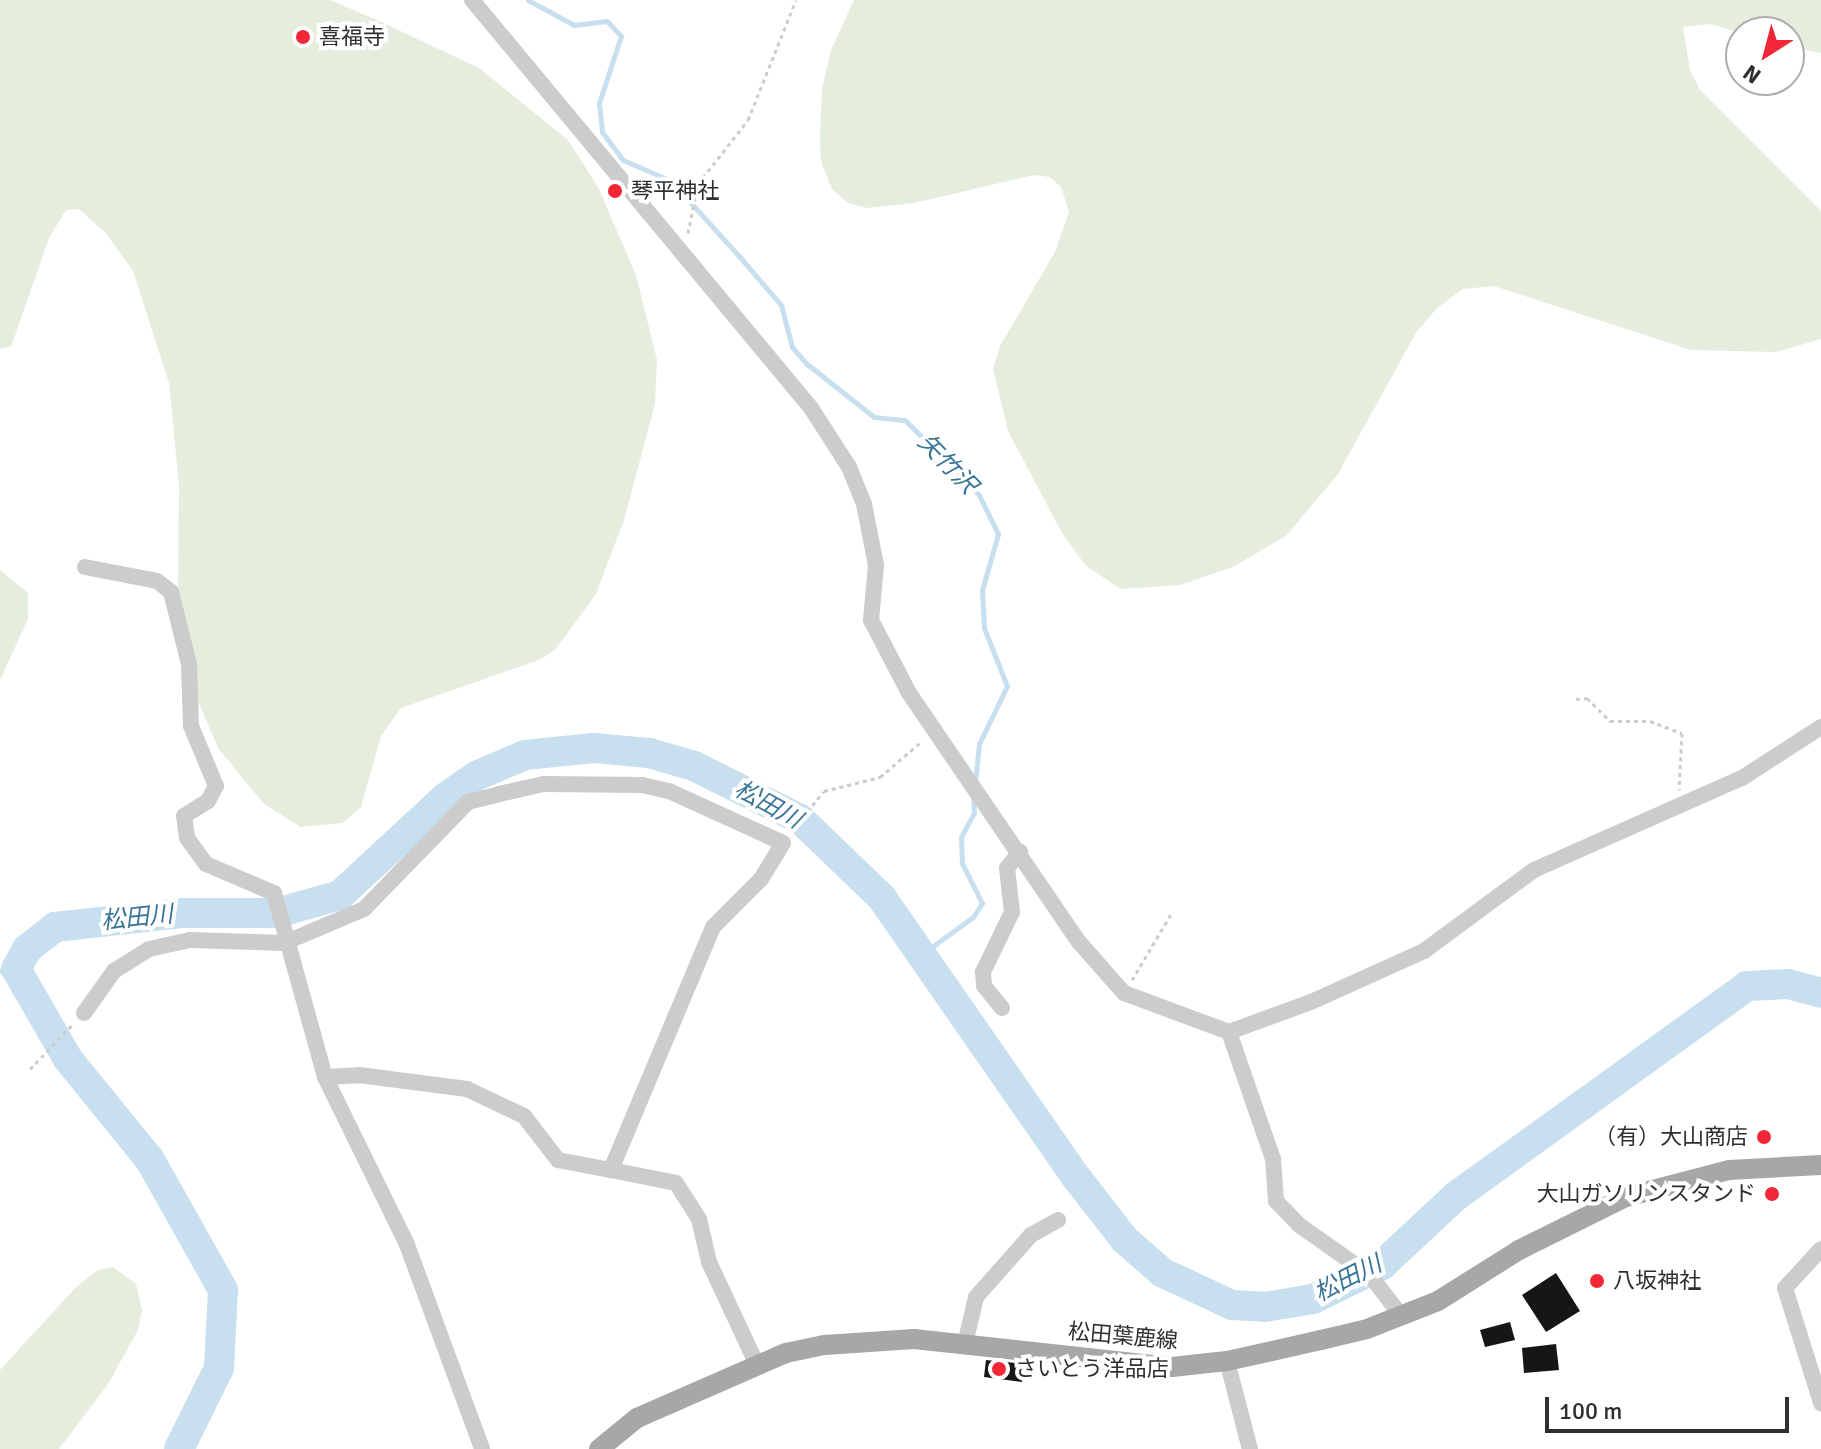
<!DOCTYPE html>
<html>
<head>
<meta charset="utf-8">
<style>
	body { margin:0 }
	#map { position:relative; width:1821px; height:1449px; overflow:hidden; background:#fff; font-family:Signika,"Noto Sans JP",sans-serif }
	div>[style] { position:absolute }
	[style*='--x'] { left:calc(var(--x)*1px); top:calc(var(--y)*1px); width:calc(var(--w)*1px); rotate:calc(var(--a)*1deg) }
	.green>* { inset:0; background:#e5eddc }
	.stream>* { height:5px; margin:-2.5px; padding:0 2.5px; transform-origin:2.5px; border-radius:2.5px; background:#c7dfee }
	.river>* { height:30px; margin:-15px; padding:0 15px; transform-origin:15px; border-radius:15px; background:#c7dfee }
	.building>* { inset:0; background:#161616 }
	.path>* { height:3px; margin-top:-1.5px; transform-origin:0; background:repeating-linear-gradient(90deg,#ccc 0 4px,transparent 0 8px) }
	.minor>* { height:16px; margin:-8px; padding:0 8px; transform-origin:8px; border-radius:8px; background:#ccc }
	.major>* { height:20px; margin:-10px; padding:0 10px; transform-origin:10px; border-radius:10px; background:#a7a7a7 }
	.dots>* { width:22px; height:22px; translate:-50% -50%; box-sizing:border-box; border:4px solid #fff; border-radius:50% }
	span { translate:-50% -50%; white-space:nowrap; text-align:center; line-height:1.15; -webkit-text-stroke:8px #fff; paint-order:stroke }
	.poi-label { font-size:22px; color:#2f2f2f }
	.left { translate:0 -50%; text-align:left }
	.right { translate:-100% -50%; text-align:right }
	.street-label { font-size:22px; color:#2f2f2f }
	.water-label { font-size:24px; color:#377397; font-style:italic }
	.north { position:absolute; left:1725px; top:16px; width:80px; height:80px; box-sizing:border-box; background:#fff; border:2px solid #acacac; border-radius:50%; rotate:216deg; font-size:22px; font-weight:700; line-height:32px; text-align:center; color:#2f2f2f }
	.north::after { content:''; display:block; margin:auto; width:28px; height:36px; background:#f12637; clip-path:polygon(50% 0,100% 100%,50% 72%,0 100%) }
	.scale { position:absolute; left:1545px; top:1397px; width:244px; height:36px; box-sizing:border-box; border:4px solid #2f2f2f; border-top:0; padding-left:10px; font-size:24px; line-height:28px; white-space:nowrap; color:#2f2f2f; -webkit-text-stroke:6px #fff; paint-order:stroke }
</style>
</head>
<body>
<div id="map">
	<div class="green">
		<div style="clip-path:polygon(0 0,330px 0,377px 20px,479px 68px,568px 140px,598px 187px,636px 275px,657px 360px,655px 404px,624px 520px,596px 594px,555px 650px,539px 660px,401px 708px,381px 736px,361px 807px,343px 823px,301px 827px,264px 804px,218px 748px,198px 701px,178px 592px,179px 485px,169px 383px,133px 271px,106px 233px,79px 209px,66px 210px,49px 238px,11px 347px,0 349px)"></div>
		<div style="clip-path:polygon(854px 0,1821px 0,1821px 53px,1789px 47px,1789px 32px,1741px 33px,1710px 24px,1683px 27px,1690px 70px,1700px 90px,1821px 211px,1821px 339px,1776px 352px,1691px 350px,1494px 286px,1463px 289px,1437px 308px,1416px 333px,1338px 474px,1287px 535px,1233px 567px,1180px 585px,1121px 589px,1086px 566px,1062px 533px,1008px 431px,993px 369px,1000px 346px,1055px 252px,1069px 212px,1061px 187px,1050px 177px,1034px 175px,914px 203px,867px 208px,848px 203px,832px 189px,821px 161px,820px 136px,822px 89px,831px 50px)"></div>
		<div style="clip-path:polygon(0 570px,28px 593px,28px 619px,0 680px)"></div>
		<div style="clip-path:polygon(113px 1267px,136px 1284px,142px 1311px,138px 1330px,108px 1384px,59px 1449px,0 1449px,0 1370px,77px 1286px,98px 1270px)"></div>
	</div>
	<div class="stream">
		<div style="--x:528;--y:0;--w:52;--a:28.5"></div>
		<div style="--x:574;--y:25;--w:33;--a:-7"></div>
		<div style="--x:607;--y:21;--w:21;--a:47"></div>
		<div style="--x:621;--y:36;--w:71;--a:108.2"></div>
		<div style="--x:599;--y:103;--w:29;--a:84"></div>
		<div style="--x:602;--y:132;--w:35;--a:53"></div>
		<div style="--x:623;--y:160;--w:52;--a:23.6"></div>
		<div style="--x:671;--y:181;--w:101;--a:47.8"></div>
		<div style="--x:739;--y:256;--w:65;--a:49.4"></div>
		<div style="--x:781;--y:305;--w:43;--a:75.3"></div>
		<div style="--x:792;--y:347;--w:23;--a:49"></div>
		<div style="--x:807;--y:364;--w:85;--a:38.3"></div>
		<div style="--x:874;--y:417;--w:31;--a:6"></div>
		<div style="--x:905;--y:420;--w:105;--a:45.4"></div>
		<div style="--x:979;--y:495;--w:43;--a:64"></div>
		<div style="--x:998;--y:534;--w:58;--a:105.9"></div>
		<div style="--x:982;--y:590;--w:38;--a:87"></div>
		<div style="--x:984;--y:628;--w:62;--a:68.4"></div>
		<div style="--x:1007;--y:686;--w:64;--a:115.8"></div>
		<div style="--x:979;--y:744;--w:38;--a:96"></div>
		<div style="--x:922;--y:954;--w:63;--a:-36"></div>
		<div style="--x:973;--y:917;--w:17;--a:-57"></div>
		<div style="--x:982;--y:903;--w:45;--a:-116.6"></div>
		<div style="--x:962;--y:863;--w:26;--a:-92"></div>
		<div style="--x:961;--y:837;--w:27;--a:-62"></div>
		<div style="--x:974;--y:813;--w:17;--a:-93"></div>
		<div style="--x:0;--y:971;--w:16;--a:-7"></div>
	</div>
	<div class="river">
		<div style="--x:179;--y:1449;--w:90;--a:-63.7"></div>
		<div style="--x:219;--y:1368;--w:78;--a:-87.1"></div>
		<div style="--x:223;--y:1290;--w:149;--a:-119.3"></div>
		<div style="--x:150;--y:1160;--w:130;--a:-129.1"></div>
		<div style="--x:68;--y:1059;--w:104;--a:-120"></div>
		<div style="--x:16;--y:969;--w:23;--a:-61"></div>
		<div style="--x:27;--y:949;--w:36;--a:-38"></div>
		<div style="--x:55;--y:927;--w:127;--a:-6.3"></div>
		<div style="--x:181;--y:913;--w:96;--a:0"></div>
		<div style="--x:277;--y:913;--w:66;--a:-15.9"></div>
		<div style="--x:340;--y:895;--w:144;--a:-42.8"></div>
		<div style="--x:446;--y:797;--w:37;--a:-35"></div>
		<div style="--x:476;--y:776;--w:53;--a:-23.2"></div>
		<div style="--x:525;--y:755;--w:69;--a:-5.8"></div>
		<div style="--x:594;--y:748;--w:55;--a:5.2"></div>
		<div style="--x:649;--y:753;--w:47;--a:16.1"></div>
		<div style="--x:694;--y:766;--w:119;--a:26.6"></div>
		<div style="--x:800;--y:819;--w:114;--a:43.9"></div>
		<div style="--x:882;--y:898;--w:340;--a:55.2"></div>
		<div style="--x:1076;--y:1177;--w:80;--a:52.1"></div>
		<div style="--x:1125;--y:1240;--w:50;--a:41"></div>
		<div style="--x:1163;--y:1273;--w:76;--a:24.9"></div>
		<div style="--x:1232;--y:1305;--w:33;--a:3"></div>
		<div style="--x:1265;--y:1307;--w:49;--a:-9.5"></div>
		<div style="--x:1313;--y:1299;--w:77;--a:-26.2"></div>
		<div style="--x:1382;--y:1265;--w:101;--a:-43"></div>
		<div style="--x:1456;--y:1196;--w:359;--a:-35.8"></div>
		<div style="--x:1747;--y:986;--w:41;--a:-2.8"></div>
		<div style="--x:1788;--y:984;--w:34;--a:15"></div>
	</div>
	<div class="building">
		<div style="clip-path:polygon(1556px 1273px,1580px 1311px,1546px 1332px,1522px 1295px)"></div>
		<div style="clip-path:polygon(1510px 1322px,1515px 1340px,1485px 1347px,1480px 1330px)"></div>
		<div style="clip-path:polygon(1556px 1344px,1559px 1370px,1524px 1373px,1522px 1348px)"></div>
		<div style="clip-path:polygon(986px 1360px,1024px 1364px,1022px 1382px,984px 1377px)"></div>
	</div>
	<div class="path">
		<div style="--x:688;--y:233;--w:50;--a:-78.5"></div>
		<div style="--x:698;--y:184;--w:81;--a:-52"></div>
		<div style="--x:748;--y:120;--w:129;--a:-68.2"></div>
		<div style="--x:1576;--y:699;--w:11;--a:-5"></div>
		<div style="--x:1587;--y:698;--w:33;--a:45"></div>
		<div style="--x:1610;--y:721;--w:40;--a:0"></div>
		<div style="--x:1650;--y:721;--w:34;--a:21"></div>
		<div style="--x:1682;--y:733;--w:57;--a:93"></div>
		<div style="--x:792;--y:830;--w:50;--a:-50.6"></div>
		<div style="--x:824;--y:791;--w:58;--a:-14"></div>
		<div style="--x:880;--y:777;--w:55;--a:-40.6"></div>
		<div style="--x:1132;--y:980;--w:77;--a:-59.4"></div>
		<div style="--x:30;--y:1069;--w:62;--a:-46.3"></div>
	</div>
	<div class="minor">
		<div style="--x:472;--y:0;--w:530;--a:50.28"></div>
		<div style="--x:811;--y:408;--w:70;--a:57.2"></div>
		<div style="--x:849;--y:467;--w:40;--a:68"></div>
		<div style="--x:864;--y:504;--w:62;--a:78.9"></div>
		<div style="--x:876;--y:565;--w:55;--a:95.2"></div>
		<div style="--x:871;--y:620;--w:82;--a:62.5"></div>
		<div style="--x:909;--y:693;--w:301;--a:55.7"></div>
		<div style="--x:1079;--y:942;--w:68;--a:48.6"></div>
		<div style="--x:1124;--y:993;--w:112;--a:20.4"></div>
		<div style="--x:1229;--y:1032;--w:87;--a:-20.1"></div>
		<div style="--x:1311;--y:1002;--w:124;--a:-24.3"></div>
		<div style="--x:1424;--y:951;--w:137;--a:-36.4"></div>
		<div style="--x:1534;--y:870;--w:227;--a:-23.9"></div>
		<div style="--x:1742;--y:778;--w:94;--a:-32.8"></div>
		<div style="--x:85;--y:567;--w:73;--a:11"></div>
		<div style="--x:157;--y:581;--w:18;--a:38"></div>
		<div style="--x:171;--y:592;--w:74;--a:76"></div>
		<div style="--x:189;--y:664;--w:62;--a:88.2"></div>
		<div style="--x:191;--y:726;--w:65;--a:67.4"></div>
		<div style="--x:216;--y:786;--w:17;--a:118"></div>
		<div style="--x:208;--y:801;--w:28;--a:148"></div>
		<div style="--x:184;--y:816;--w:22;--a:82"></div>
		<div style="--x:187;--y:838;--w:32;--a:54"></div>
		<div style="--x:206;--y:864;--w:74;--a:23.1"></div>
		<div style="--x:274;--y:893;--w:191;--a:74.5"></div>
		<div style="--x:325;--y:1077;--w:184;--a:63.9"></div>
		<div style="--x:406;--y:1242;--w:221;--a:69.8"></div>
		<div style="--x:1002;--y:1008;--w:28;--a:-129"></div>
		<div style="--x:984;--y:986;--w:14;--a:-94"></div>
		<div style="--x:983;--y:972;--w:67;--a:-64.2"></div>
		<div style="--x:1012;--y:912;--w:44;--a:-96.5"></div>
		<div style="--x:1007;--y:868;--w:21;--a:-51"></div>
		<div style="--x:84;--y:1013;--w:52;--a:-54.5"></div>
		<div style="--x:114;--y:971;--w:41;--a:-32.2"></div>
		<div style="--x:149;--y:949;--w:42;--a:-12.4"></div>
		<div style="--x:190;--y:940;--w:94;--a:1.8"></div>
		<div style="--x:284;--y:943;--w:87;--a:-23"></div>
		<div style="--x:364;--y:909;--w:149;--a:-45.8"></div>
		<div style="--x:468;--y:802;--w:32;--a:-14"></div>
		<div style="--x:499;--y:794;--w:46;--a:-12.5"></div>
		<div style="--x:544;--y:784;--w:98;--a:0.6"></div>
		<div style="--x:642;--y:785;--w:28;--a:13"></div>
		<div style="--x:669;--y:791;--w:125;--a:24.5"></div>
		<div style="--x:783;--y:843;--w:42;--a:121.4"></div>
		<div style="--x:761;--y:879;--w:68;--a:135"></div>
		<div style="--x:713;--y:927;--w:264;--a:112.8"></div>
		<div style="--x:611;--y:1170;--w:66;--a:11.3"></div>
		<div style="--x:676;--y:1183;--w:43;--a:57.4"></div>
		<div style="--x:699;--y:1219;--w:44;--a:76.9"></div>
		<div style="--x:709;--y:1262;--w:114;--a:65"></div>
		<div style="--x:1229;--y:1032;--w:134;--a:70.9"></div>
		<div style="--x:1273;--y:1159;--w:42;--a:85.9"></div>
		<div style="--x:1276;--y:1201;--w:33;--a:46"></div>
		<div style="--x:1299;--y:1225;--w:87;--a:35.2"></div>
		<div style="--x:1370;--y:1275;--w:53;--a:52.7"></div>
		<div style="--x:325;--y:1077;--w:34;--a:-3"></div>
		<div style="--x:359;--y:1075;--w:109;--a:7.4"></div>
		<div style="--x:467;--y:1089;--w:63;--a:25.3"></div>
		<div style="--x:524;--y:1116;--w:56;--a:52.3"></div>
		<div style="--x:558;--y:1160;--w:54;--a:10.7"></div>
		<div style="--x:1821;--y:1249;--w:53;--a:132.7"></div>
		<div style="--x:1785;--y:1288;--w:121;--a:72.6"></div>
		<div style="--x:965;--y:1344;--w:48;--a:-76.8"></div>
		<div style="--x:976;--y:1297;--w:83;--a:-48.4"></div>
		<div style="--x:1031;--y:1235;--w:31;--a:-29"></div>
		<div style="--x:1227;--y:1361;--w:91;--a:75.4"></div>
	</div>
	<div class="major">
		<div style="--x:599;--y:1449;--w:49;--a:-39.2"></div>
		<div style="--x:637;--y:1418;--w:163;--a:-23.6"></div>
		<div style="--x:786;--y:1353;--w:40;--a:-12"></div>
		<div style="--x:825;--y:1345;--w:89;--a:-3.9"></div>
		<div style="--x:914;--y:1339;--w:260;--a:6.2"></div>
		<div style="--x:1172;--y:1367;--w:55;--a:-6.2"></div>
		<div style="--x:1227;--y:1361;--w:96;--a:-12.6"></div>
		<div style="--x:1321;--y:1340;--w:47;--a:-13.4"></div>
		<div style="--x:1367;--y:1329;--w:76;--a:-21.5"></div>
		<div style="--x:1438;--y:1301;--w:96;--a:-32.2"></div>
		<div style="--x:1519;--y:1250;--w:119;--a:-26.4"></div>
		<div style="--x:1626;--y:1197;--w:106;--a:-14.7"></div>
		<div style="--x:1729;--y:1170;--w:92;--a:-3.1"></div>
	</div>
	<div class="dots">
		<div style="left:303px;top:37px;background:#f12637"></div>
		<div style="left:615px;top:191px;background:#f12637"></div>
		<div style="left:1764px;top:1137px;background:#f12637"></div>
		<div style="left:1772px;top:1194px;background:#f12637"></div>
		<div style="left:1597px;top:1281px;background:#f12637"></div>
		<div style="left:999px;top:1369px;background:#f12637"></div>
	</div>
	<div class="poi-label">
		<span class="left" style="left:319px;top:37px">喜福寺</span>
		<span class="left" style="left:631px;top:191px">琴平神社</span>
		<span class="right" style="left:1748px;top:1137px">（有）大山商店</span>
		<span class="right" style="left:1756px;top:1194px">大山ガソリンスタンド</span>
		<span class="left" style="left:1613px;top:1281px">八坂神社</span>
		<span class="left" style="left:1015px;top:1369px">さいとう洋品店</span>
	</div>
	<div class="street-label">
		<span style="left:1123px;top:1336px;rotate:5deg">松田葉鹿線</span>
	</div>
	<div class="water-label">
		<span style="left:947px;top:464px;rotate:46deg">矢竹沢</span>
		<span style="left:768px;top:805px;rotate:29deg">松田川</span>
		<span style="left:137px;top:918px;rotate:-6deg">松田川</span>
		<span style="left:1348px;top:1279px;rotate:-27deg">松田川</span>
	</div>
	<div class="north">N</div>
	<div class="scale">100 m</div>
</div>
</body>
</html>
